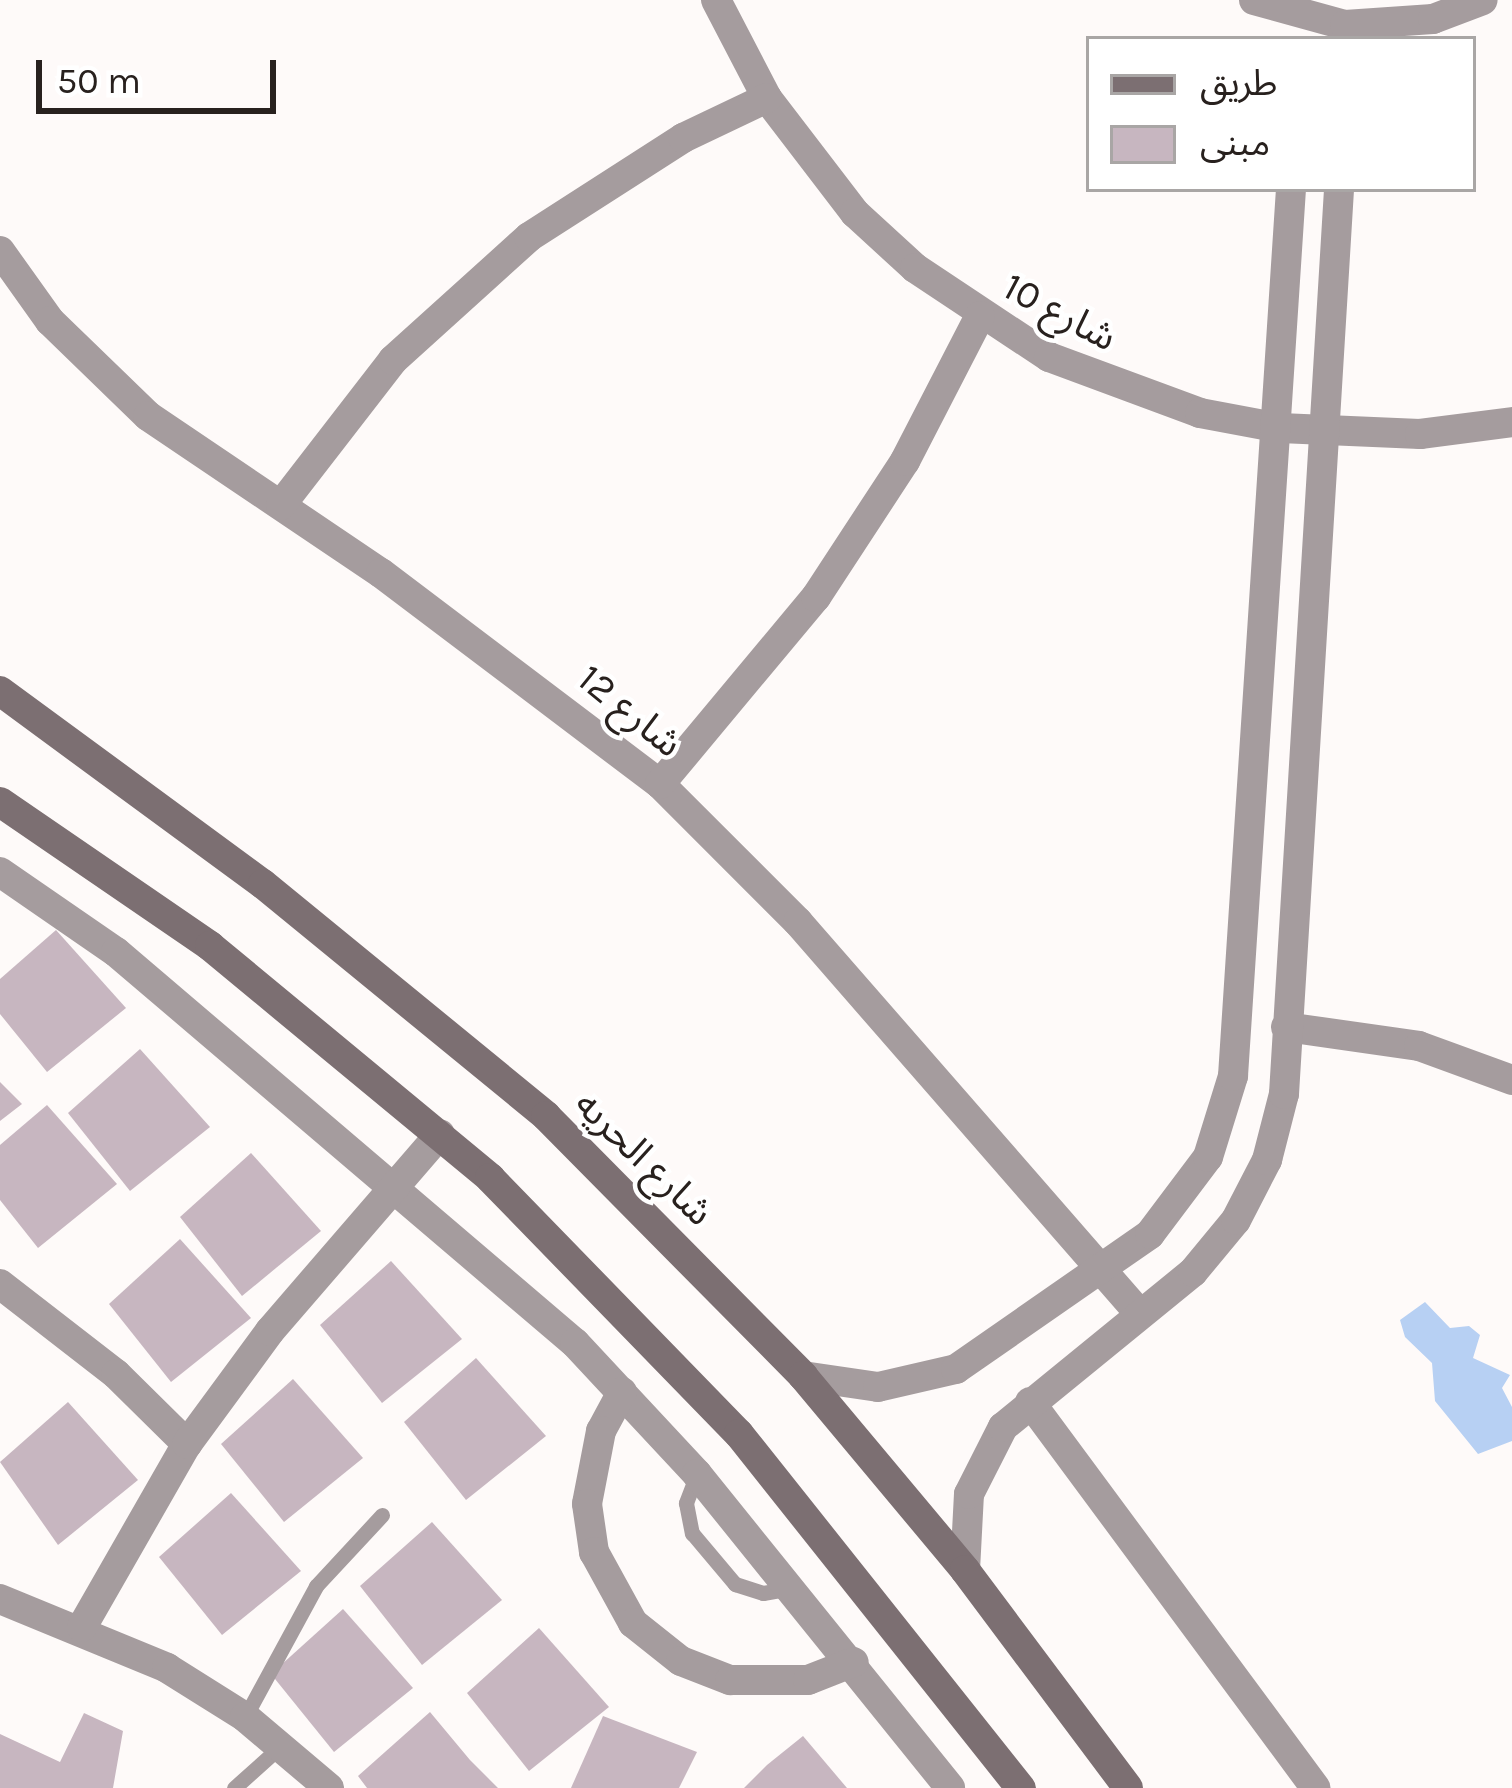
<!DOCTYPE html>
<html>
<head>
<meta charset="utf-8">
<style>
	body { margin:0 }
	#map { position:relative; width:1512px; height:1788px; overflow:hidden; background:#fefaf9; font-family:Karla,"Noto Sans Arabic",sans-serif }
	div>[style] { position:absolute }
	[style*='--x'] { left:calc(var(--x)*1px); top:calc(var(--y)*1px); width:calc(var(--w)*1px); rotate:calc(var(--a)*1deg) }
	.water>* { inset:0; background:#b7d0f3 }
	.building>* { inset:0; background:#c7b6c0 }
	.lane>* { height:15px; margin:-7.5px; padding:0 7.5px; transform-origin:7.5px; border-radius:7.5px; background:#a59c9e }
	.street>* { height:30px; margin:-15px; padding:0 15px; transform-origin:15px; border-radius:15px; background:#a59c9e }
	.secondary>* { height:30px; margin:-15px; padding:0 15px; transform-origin:15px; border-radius:15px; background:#7c6f72 }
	span { translate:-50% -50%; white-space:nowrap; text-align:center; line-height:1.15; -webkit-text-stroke:9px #fff; paint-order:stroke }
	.street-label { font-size:39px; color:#28211e }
	.legend { position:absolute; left:1086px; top:36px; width:390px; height:156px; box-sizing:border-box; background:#fff; border:3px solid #a9a6a5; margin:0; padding:15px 21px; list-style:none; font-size:36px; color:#28211e }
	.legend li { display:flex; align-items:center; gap:24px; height:60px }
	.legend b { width:60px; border:3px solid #a9a6a5 }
	.scale { position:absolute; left:36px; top:60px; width:240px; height:54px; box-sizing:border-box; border:6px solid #28211e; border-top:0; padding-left:15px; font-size:36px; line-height:42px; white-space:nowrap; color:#28211e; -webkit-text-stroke:9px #fff; paint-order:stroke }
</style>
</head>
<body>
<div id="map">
	<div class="water">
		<div style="clip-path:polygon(1425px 1302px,1450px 1328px,1469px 1326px,1480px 1335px,1473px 1358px,1510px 1375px,1502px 1388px,1512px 1407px,1512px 1441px,1478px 1454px,1435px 1401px,1432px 1363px,1405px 1337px,1400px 1320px)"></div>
	</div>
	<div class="building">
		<div style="clip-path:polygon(56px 930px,126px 1008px,47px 1072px,0 1014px,0 979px)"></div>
		<div style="clip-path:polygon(140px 1049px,210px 1127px,130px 1191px,68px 1113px)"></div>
		<div style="clip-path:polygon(0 1082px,22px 1104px,0 1121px)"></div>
		<div style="clip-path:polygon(47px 1105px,117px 1184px,38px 1248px,0 1200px,0 1145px)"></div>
		<div style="clip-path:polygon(251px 1153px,321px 1231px,242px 1296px,180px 1217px)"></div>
		<div style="clip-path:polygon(180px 1239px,251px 1318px,171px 1382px,109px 1304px)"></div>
		<div style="clip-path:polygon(391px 1261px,462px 1339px,382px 1403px,320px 1325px)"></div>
		<div style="clip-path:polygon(476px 1358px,546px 1436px,466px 1500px,404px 1422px)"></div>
		<div style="clip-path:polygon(293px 1379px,363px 1458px,284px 1522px,221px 1444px)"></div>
		<div style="clip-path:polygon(68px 1402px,138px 1480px,58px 1545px,0 1462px)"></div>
		<div style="clip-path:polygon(231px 1493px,301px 1571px,222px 1635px,159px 1557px)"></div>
		<div style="clip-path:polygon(432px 1522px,502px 1600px,422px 1665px,360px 1586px)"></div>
		<div style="clip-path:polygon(343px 1609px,413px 1688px,334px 1752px,271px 1674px)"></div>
		<div style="clip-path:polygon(539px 1628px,609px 1707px,529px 1771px,467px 1693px)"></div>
		<div style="clip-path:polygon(430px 1712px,470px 1760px,498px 1788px,367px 1788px,358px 1776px)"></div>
		<div style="clip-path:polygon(84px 1713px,123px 1731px,113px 1788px,0 1788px,0 1734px,60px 1762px)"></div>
		<div style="clip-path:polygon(603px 1716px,697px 1752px,679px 1788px,571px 1788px)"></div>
		<div style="clip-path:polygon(803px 1736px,847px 1788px,744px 1788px,767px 1765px)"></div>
	</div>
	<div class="lane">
		<div style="--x:697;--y:1474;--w:31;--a:111"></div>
		<div style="--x:686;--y:1503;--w:31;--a:79"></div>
		<div style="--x:692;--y:1533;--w:67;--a:49.9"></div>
		<div style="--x:735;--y:1584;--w:29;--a:18"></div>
		<div style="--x:763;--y:1593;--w:27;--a:-10"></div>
		<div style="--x:245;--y:1717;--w:149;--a:-61.5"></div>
		<div style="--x:316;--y:1586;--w:97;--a:-47.1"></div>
		<div style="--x:234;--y:1788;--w:64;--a:-41.9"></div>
	</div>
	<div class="street">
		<div style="--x:716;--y:0;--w:110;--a:62.5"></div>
		<div style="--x:767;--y:98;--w:145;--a:52.6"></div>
		<div style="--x:855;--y:213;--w:81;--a:42.5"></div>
		<div style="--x:915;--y:268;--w:161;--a:33.6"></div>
		<div style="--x:1049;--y:357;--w:161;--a:20.3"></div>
		<div style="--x:1200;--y:413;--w:81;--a:10.6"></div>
		<div style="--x:1280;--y:428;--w:140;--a:2.5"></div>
		<div style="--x:1420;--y:434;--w:93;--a:-7.4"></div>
		<div style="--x:1254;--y:0;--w:94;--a:15.4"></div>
		<div style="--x:1345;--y:25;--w:88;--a:-3.9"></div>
		<div style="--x:1433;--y:19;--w:53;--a:-20.8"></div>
		<div style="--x:0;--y:251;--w:86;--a:54.5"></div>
		<div style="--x:50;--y:321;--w:136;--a:44.1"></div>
		<div style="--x:148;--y:416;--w:281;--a:34"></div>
		<div style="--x:381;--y:573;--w:350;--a:37.1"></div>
		<div style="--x:660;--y:784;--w:195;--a:45"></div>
		<div style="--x:798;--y:922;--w:520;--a:48.9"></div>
		<div style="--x:281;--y:505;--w:183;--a:-52.3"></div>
		<div style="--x:393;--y:360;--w:183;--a:-42.1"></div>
		<div style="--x:529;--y:237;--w:183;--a:-32.7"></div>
		<div style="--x:683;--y:138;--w:93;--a:-25.5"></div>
		<div style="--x:660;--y:784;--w:244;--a:-50.2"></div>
		<div style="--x:816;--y:597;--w:163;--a:-56.8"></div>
		<div style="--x:905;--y:461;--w:163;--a:-62.7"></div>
		<div style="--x:0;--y:872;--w:141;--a:34.6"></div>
		<div style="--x:116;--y:952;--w:603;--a:40.43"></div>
		<div style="--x:575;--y:1343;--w:179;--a:47"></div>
		<div style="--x:697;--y:1474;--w:403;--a:51.1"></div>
		<div style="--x:1286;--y:1027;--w:134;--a:8.1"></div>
		<div style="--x:1419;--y:1046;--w:99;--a:20.1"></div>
		<div style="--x:0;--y:1284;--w:147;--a:37.8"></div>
		<div style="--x:116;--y:1374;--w:100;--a:44.6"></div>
		<div style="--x:803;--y:1376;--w:76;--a:8.3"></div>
		<div style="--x:878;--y:1387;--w:80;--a:-13"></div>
		<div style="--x:956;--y:1369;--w:236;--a:-34.8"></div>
		<div style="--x:1150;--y:1234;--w:96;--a:-53"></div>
		<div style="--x:1208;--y:1157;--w:85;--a:-72.8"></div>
		<div style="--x:1233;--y:1076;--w:889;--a:-86.26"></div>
		<div style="--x:622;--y:1392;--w:44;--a:118.3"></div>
		<div style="--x:601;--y:1431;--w:74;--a:100.9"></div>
		<div style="--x:587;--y:1504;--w:49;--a:81.7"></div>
		<div style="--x:594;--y:1552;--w:81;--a:61.2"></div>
		<div style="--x:633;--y:1623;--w:61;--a:38.4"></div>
		<div style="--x:681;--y:1661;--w:53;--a:21.2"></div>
		<div style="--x:730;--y:1680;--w:78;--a:0"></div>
		<div style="--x:808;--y:1680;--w:49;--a:-21.4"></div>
		<div style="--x:1030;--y:1402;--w:480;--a:53.5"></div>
		<div style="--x:965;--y:1570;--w:76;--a:-87"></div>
		<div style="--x:969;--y:1494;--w:75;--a:-63.1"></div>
		<div style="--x:1003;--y:1427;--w:245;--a:-39.2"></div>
		<div style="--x:1193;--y:1272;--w:67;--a:-50.4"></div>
		<div style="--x:1236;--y:1220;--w:68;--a:-62.7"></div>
		<div style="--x:1267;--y:1160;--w:68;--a:-75.6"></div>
		<div style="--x:1284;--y:1094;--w:907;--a:-86.52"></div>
		<div style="--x:0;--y:1599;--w:181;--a:22.4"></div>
		<div style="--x:167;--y:1668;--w:92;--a:32.1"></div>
		<div style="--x:245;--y:1717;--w:110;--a:40.2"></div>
		<div style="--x:82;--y:1627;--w:211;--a:-60.2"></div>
		<div style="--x:187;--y:1444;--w:140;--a:-53.7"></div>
		<div style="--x:270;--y:1331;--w:260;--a:-49.2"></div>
	</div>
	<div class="secondary">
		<div style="--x:0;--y:691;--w:326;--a:36.3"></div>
		<div style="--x:263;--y:884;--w:366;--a:39.3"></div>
		<div style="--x:546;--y:1116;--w:366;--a:45.3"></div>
		<div style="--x:803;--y:1376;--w:253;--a:50.1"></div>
		<div style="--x:965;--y:1570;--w:272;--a:53.2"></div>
		<div style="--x:0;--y:802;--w:255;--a:34.4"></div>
		<div style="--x:210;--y:946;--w:364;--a:39.6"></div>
		<div style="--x:490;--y:1178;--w:357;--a:45.8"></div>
		<div style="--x:739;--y:1434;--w:453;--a:51.5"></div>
	</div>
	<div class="street-label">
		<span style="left:1060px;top:312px;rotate:28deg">شارع 10</span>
		<span style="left:630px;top:711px;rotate:39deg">شارع 12</span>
		<span style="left:644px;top:1158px;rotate:44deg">شارع الحريه</span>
	</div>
	<ul class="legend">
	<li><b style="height:15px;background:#7c6f72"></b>طريق</li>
	<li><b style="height:33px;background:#c7b6c0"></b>مبنى</li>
	</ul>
	<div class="scale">50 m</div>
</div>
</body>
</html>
